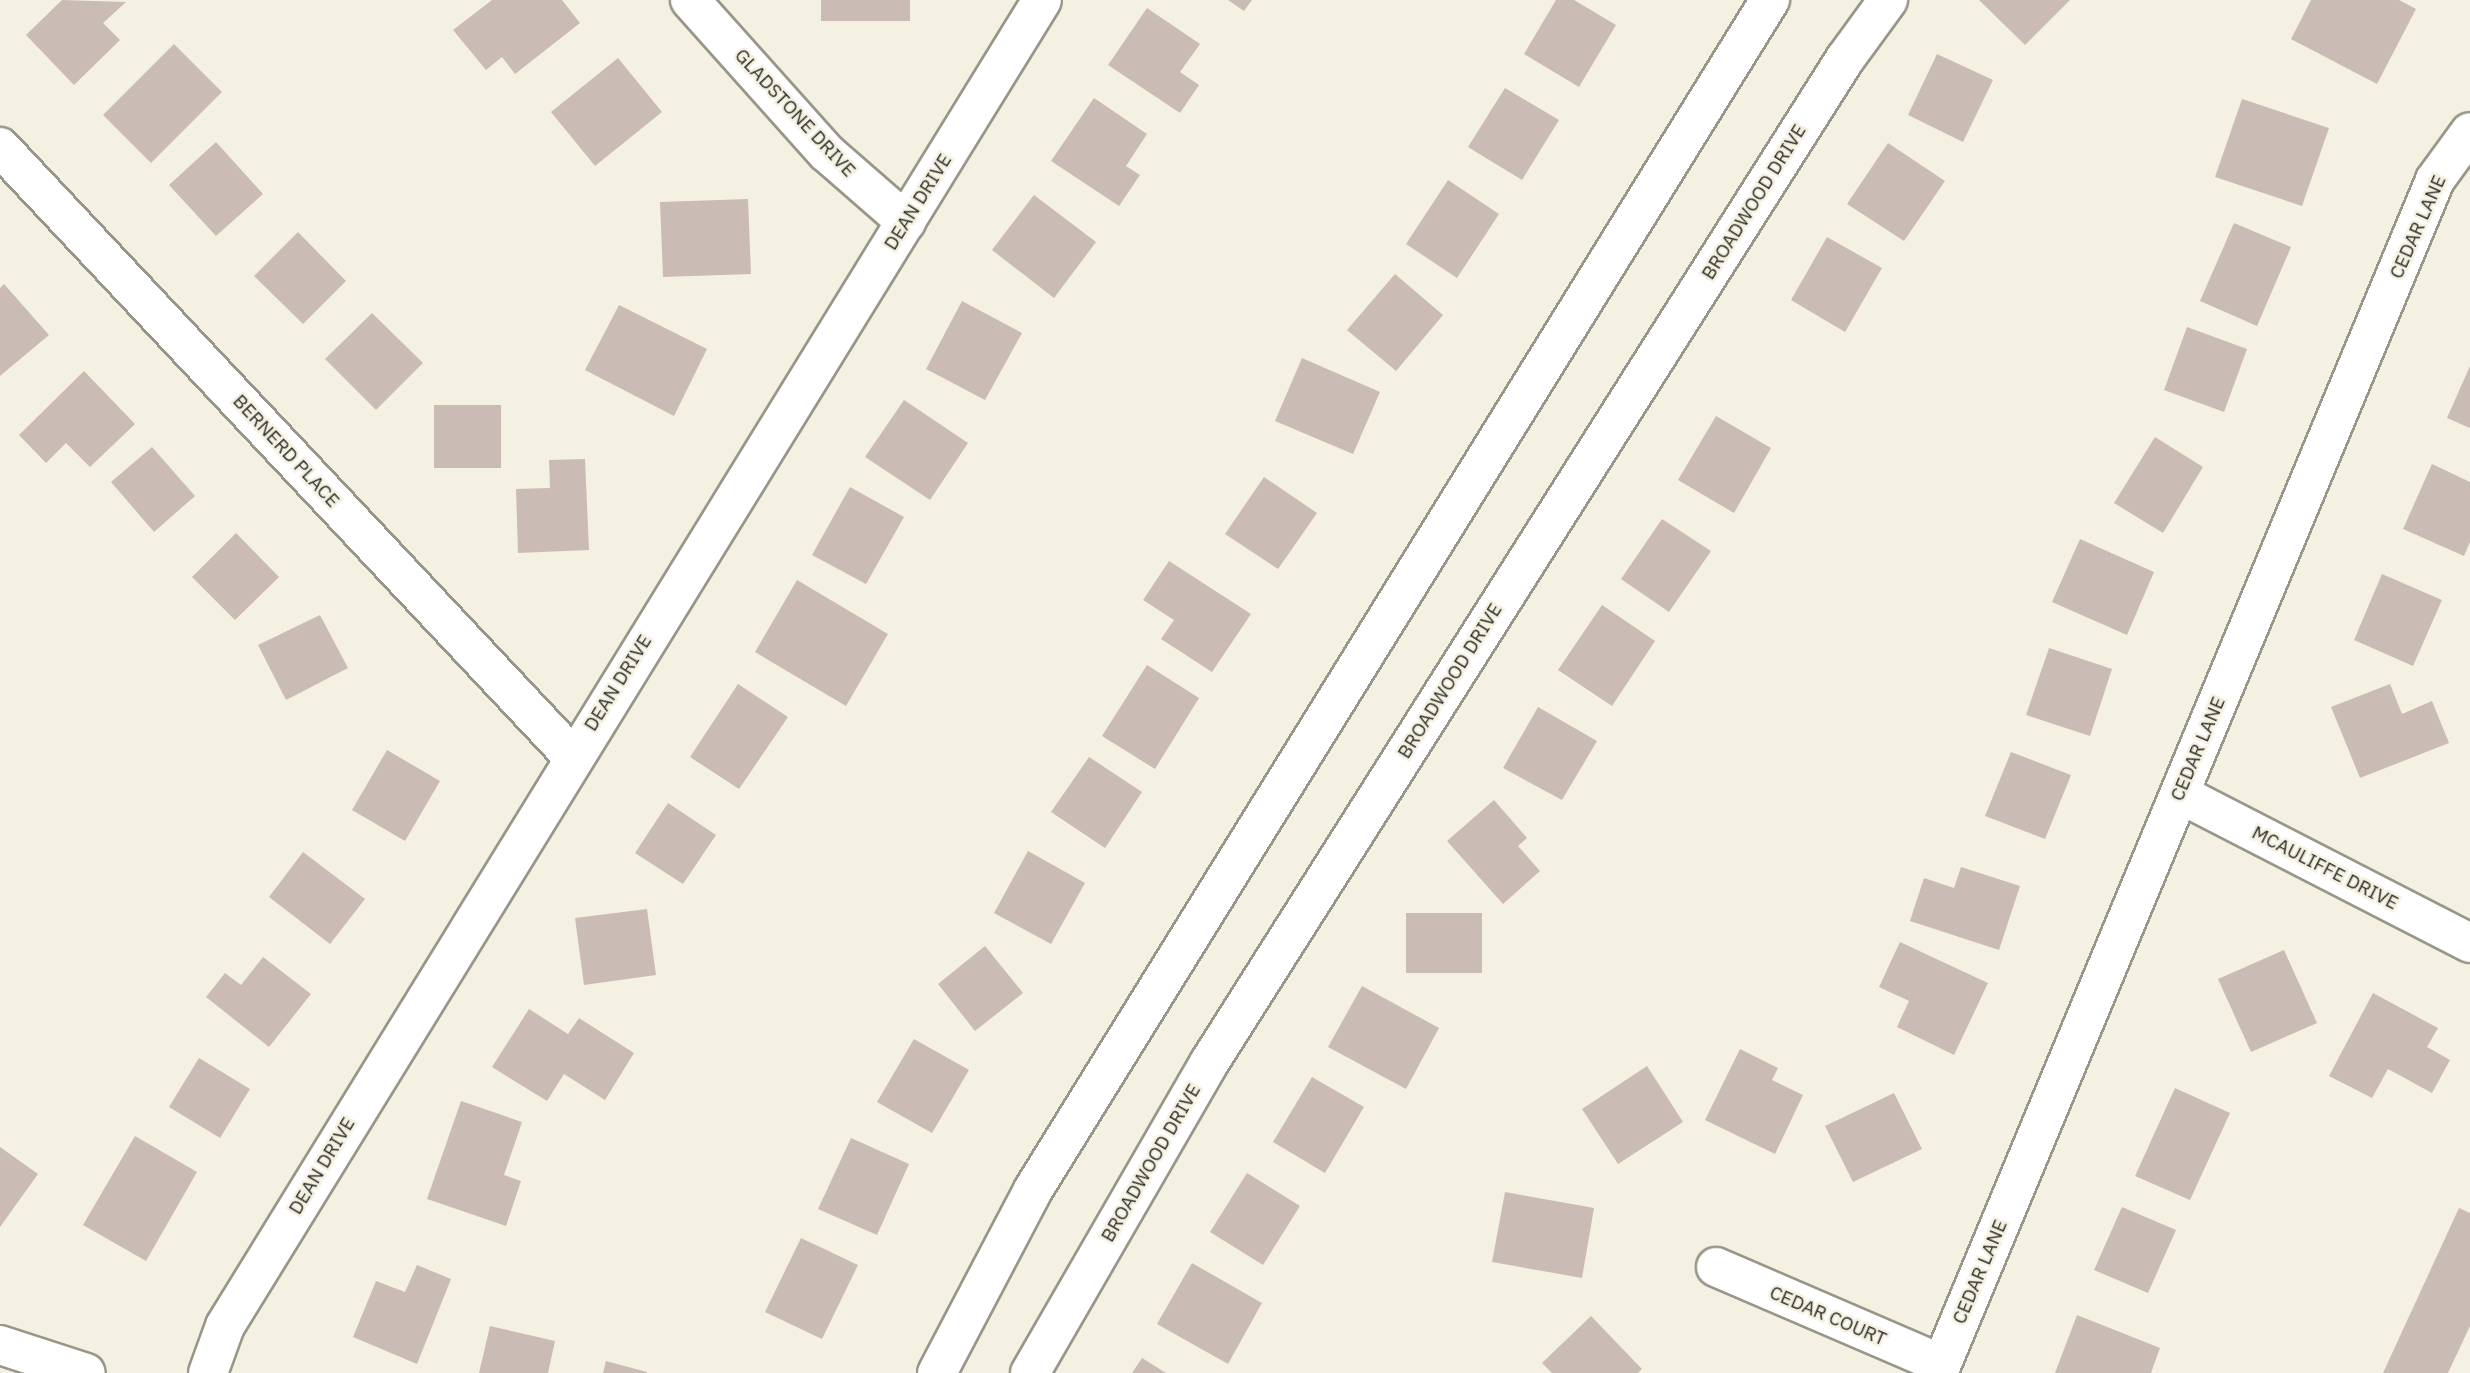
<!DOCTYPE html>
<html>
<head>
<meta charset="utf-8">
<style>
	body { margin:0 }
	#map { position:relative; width:2470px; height:1373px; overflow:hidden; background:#f4f1e2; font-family:"IBM Plex Sans",sans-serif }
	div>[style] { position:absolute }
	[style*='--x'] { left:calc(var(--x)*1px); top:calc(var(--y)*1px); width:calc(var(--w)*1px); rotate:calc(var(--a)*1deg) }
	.building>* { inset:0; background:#cbbbb5 }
	.roads { filter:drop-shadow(2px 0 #989688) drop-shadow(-2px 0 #989688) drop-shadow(0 2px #989688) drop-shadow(0 -2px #989688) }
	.minor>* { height:38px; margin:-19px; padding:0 19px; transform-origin:19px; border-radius:19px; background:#fff }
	span { translate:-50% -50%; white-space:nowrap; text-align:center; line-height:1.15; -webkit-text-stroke:5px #f4f1e2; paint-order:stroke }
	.street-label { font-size:19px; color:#302f2a }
</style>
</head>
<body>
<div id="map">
	<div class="building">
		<div style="clip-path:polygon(62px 0,126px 2px,103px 23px,120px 40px,74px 85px,26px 35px)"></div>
		<div style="clip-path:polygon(492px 0,562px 0,580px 23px,515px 74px,502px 57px,486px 70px,453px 30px)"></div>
		<div style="clip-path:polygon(821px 0,910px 0,910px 21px,821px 21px)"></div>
		<div style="clip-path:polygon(1228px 0,1252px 0,1244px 11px)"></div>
		<div style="clip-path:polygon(1556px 0,1574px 0,1616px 25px,1579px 87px,1524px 54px)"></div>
		<div style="clip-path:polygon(1979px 0,2070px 0,2025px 45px)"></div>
		<div style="clip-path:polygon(2311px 0,2399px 0,2416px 9px,2377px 84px,2291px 39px)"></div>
		<div style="clip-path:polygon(1147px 8px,1200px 44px,1180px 72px,1199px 85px,1180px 113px,1108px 65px)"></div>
		<div style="clip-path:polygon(174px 44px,222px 92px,151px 163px,103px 115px)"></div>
		<div style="clip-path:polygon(1937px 54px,1993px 80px,1963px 142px,1908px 115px)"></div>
		<div style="clip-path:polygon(618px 58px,662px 112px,595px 166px,551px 112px)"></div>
		<div style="clip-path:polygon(1505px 88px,1559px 120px,1522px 180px,1468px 147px)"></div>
		<div style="clip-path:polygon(1094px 98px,1147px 134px,1126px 166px,1140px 175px,1119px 206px,1051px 161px)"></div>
		<div style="clip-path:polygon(2242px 99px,2329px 128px,2302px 206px,2215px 177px)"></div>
		<div style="clip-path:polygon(216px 142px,263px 194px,216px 236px,169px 185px)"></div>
		<div style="clip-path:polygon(1888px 143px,1945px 181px,1904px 241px,1847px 204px)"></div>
		<div style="clip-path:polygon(1448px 180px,1499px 214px,1457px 278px,1406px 244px)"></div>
		<div style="clip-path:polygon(1034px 195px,1096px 242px,1054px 298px,992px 250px)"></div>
		<div style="clip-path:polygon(748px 199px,751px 274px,663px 277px,660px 202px)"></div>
		<div style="clip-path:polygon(2234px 223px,2291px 247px,2257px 326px,2200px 301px)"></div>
		<div style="clip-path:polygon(298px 232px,346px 281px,303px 324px,254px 276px)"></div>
		<div style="clip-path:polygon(1827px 237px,1882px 268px,1845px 332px,1791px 300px)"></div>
		<div style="clip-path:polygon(1395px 274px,1443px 315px,1396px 371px,1347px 330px)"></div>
		<div style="clip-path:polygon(4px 284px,49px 335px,0 376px,0 288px)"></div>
		<div style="clip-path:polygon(962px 301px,1022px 333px,985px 400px,926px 369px)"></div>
		<div style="clip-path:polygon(619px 305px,707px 349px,674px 416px,585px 370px)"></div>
		<div style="clip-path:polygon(372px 313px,423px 363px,376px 410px,325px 359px)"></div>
		<div style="clip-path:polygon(2187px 327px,2247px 349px,2224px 412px,2164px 390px)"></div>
		<div style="clip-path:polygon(1302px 358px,1380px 392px,1353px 454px,1275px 421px)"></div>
		<div style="clip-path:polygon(2470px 366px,2470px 428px,2447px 418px)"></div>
		<div style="clip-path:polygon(84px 371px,135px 424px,90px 467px,66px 443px,46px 463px,19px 435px)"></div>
		<div style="clip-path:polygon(904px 400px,968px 443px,930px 500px,865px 457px)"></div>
		<div style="clip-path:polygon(434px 405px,501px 405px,501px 468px,434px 468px)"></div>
		<div style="clip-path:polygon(1716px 416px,1771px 448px,1734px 513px,1678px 480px)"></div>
		<div style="clip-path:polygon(2155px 437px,2203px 467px,2163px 533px,2114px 503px)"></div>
		<div style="clip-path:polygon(152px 447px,195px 496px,154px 532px,111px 482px)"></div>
		<div style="clip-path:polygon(585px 459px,589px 550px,518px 553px,516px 489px,550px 488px,549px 460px)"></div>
		<div style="clip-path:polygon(2432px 464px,2470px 482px,2470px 542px,2464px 556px,2403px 529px)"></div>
		<div style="clip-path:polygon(1264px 477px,1317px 513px,1278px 569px,1225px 534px)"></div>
		<div style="clip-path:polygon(850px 487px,904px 517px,866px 584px,812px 555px)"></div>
		<div style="clip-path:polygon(1662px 519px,1711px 551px,1669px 612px,1621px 579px)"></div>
		<div style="clip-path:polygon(236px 533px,279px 577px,235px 620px,192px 577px)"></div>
		<div style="clip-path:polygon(2080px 539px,2154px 572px,2127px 635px,2052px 602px)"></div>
		<div style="clip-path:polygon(1169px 561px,1251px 614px,1212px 672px,1161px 639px,1174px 620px,1143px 600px)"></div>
		<div style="clip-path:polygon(2382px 574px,2442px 600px,2413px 666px,2354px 640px)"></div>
		<div style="clip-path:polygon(797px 580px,888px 634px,846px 706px,755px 652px)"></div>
		<div style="clip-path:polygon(1602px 605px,1655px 641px,1612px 706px,1558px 670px)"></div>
		<div style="clip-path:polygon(320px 615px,348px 668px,286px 700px,258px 645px)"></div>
		<div style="clip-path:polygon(2049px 648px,2112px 669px,2090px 736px,2026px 715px)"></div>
		<div style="clip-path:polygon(1147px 665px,1199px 698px,1155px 769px,1102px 736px)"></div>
		<div style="clip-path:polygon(738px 684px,788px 717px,739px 789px,690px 757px)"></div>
		<div style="clip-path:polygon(2390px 684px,2402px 714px,2432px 701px,2449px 743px,2360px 778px,2331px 707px)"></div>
		<div style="clip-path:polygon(1538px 707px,1597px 741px,1562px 800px,1503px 768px)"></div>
		<div style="clip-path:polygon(387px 750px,440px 781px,405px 841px,352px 810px)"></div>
		<div style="clip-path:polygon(2011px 752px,2071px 775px,2045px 839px,1985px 816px)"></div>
		<div style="clip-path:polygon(1089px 757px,1142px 792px,1105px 848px,1051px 812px)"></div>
		<div style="clip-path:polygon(1494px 800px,1527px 838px,1518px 846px,1540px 871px,1503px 904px,1447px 841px)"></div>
		<div style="clip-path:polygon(668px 803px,716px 835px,683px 884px,635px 853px)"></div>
		<div style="clip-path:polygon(1028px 851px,1085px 883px,1051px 944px,994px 913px)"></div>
		<div style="clip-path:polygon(303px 852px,365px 899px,330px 944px,269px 897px)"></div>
		<div style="clip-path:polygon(1961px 867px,2020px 886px,1999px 950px,1910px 921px,1924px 878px,1954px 888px)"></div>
		<div style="clip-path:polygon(647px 909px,656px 975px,584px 985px,575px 918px)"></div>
		<div style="clip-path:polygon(1406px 913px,1482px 913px,1482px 973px,1406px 973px)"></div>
		<div style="clip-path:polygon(1900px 942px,1988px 983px,1954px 1055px,1897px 1027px,1909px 1001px,1879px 987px)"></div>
		<div style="clip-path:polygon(985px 946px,1023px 993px,975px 1031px,938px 984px)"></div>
		<div style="clip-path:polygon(2284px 950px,2317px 1023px,2251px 1052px,2218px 979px)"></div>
		<div style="clip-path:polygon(263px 957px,311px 994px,269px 1047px,206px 997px,225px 973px,241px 985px)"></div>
		<div style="clip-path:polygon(1362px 986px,1439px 1028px,1406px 1089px,1328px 1047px)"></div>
		<div style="clip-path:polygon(2373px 993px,2438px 1028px,2427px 1047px,2450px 1060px,2432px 1093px,2388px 1069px,2372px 1098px,2329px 1076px)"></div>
		<div style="clip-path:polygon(529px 1009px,568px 1034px,579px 1018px,634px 1053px,605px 1100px,564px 1074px,547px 1101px,492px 1067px)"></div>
		<div style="clip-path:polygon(914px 1039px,969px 1070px,932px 1133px,877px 1102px)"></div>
		<div style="clip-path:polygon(1740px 1049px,1778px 1068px,1772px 1080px,1803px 1095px,1775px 1154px,1705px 1120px)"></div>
		<div style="clip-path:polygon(199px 1058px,250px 1089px,220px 1138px,169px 1107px)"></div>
		<div style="clip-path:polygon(1647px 1066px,1683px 1122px,1618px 1164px,1582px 1109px)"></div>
		<div style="clip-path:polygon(1312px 1077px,1364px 1107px,1325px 1173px,1273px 1142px)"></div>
		<div style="clip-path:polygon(2175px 1088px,2230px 1113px,2190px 1200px,2135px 1176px)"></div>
		<div style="clip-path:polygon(1894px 1093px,1922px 1149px,1853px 1182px,1825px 1126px)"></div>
		<div style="clip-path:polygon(461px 1101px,522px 1122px,504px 1175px,521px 1181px,506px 1226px,427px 1199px)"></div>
		<div style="clip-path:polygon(135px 1136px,197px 1172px,146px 1261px,83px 1225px)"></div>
		<div style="clip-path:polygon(851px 1138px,909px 1164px,877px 1235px,818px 1209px)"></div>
		<div style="clip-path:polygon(0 1147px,38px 1174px,0 1227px)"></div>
		<div style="clip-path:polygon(1247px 1173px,1300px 1206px,1263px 1265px,1210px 1232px)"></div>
		<div style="clip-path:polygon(1505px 1192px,1594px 1208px,1582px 1278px,1492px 1262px)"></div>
		<div style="clip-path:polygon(2122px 1207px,2176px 1230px,2148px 1293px,2094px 1270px)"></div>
		<div style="clip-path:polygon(2459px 1208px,2470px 1213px,2470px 1326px,2448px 1373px,2383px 1373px)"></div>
		<div style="clip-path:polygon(801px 1238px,858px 1265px,822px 1339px,765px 1312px)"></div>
		<div style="clip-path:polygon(1192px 1263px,1262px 1303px,1228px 1364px,1157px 1324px)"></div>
		<div style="clip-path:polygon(417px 1265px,451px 1279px,417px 1364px,353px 1337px,376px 1281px,405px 1292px)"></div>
		<div style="clip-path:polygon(2077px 1315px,2160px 1348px,2151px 1373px,2055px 1373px)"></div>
		<div style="clip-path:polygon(1591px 1316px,1642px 1369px,1638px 1373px,1552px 1373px,1542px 1363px)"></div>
		<div style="clip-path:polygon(490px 1326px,555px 1341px,548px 1373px,479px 1373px)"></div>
		<div style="clip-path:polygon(1142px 1358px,1166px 1373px,1132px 1373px)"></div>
		<div style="clip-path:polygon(606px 1361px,647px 1372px,647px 1373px,603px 1373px)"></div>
	</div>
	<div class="roads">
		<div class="minor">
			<div style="--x:690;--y:0;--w:205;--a:48.2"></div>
			<div style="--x:827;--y:153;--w:105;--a:41.1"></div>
			<div style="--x:0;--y:147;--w:836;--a:46.79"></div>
			<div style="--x:2180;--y:794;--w:326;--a:27.2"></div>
			<div style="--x:1716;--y:1267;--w:245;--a:23.3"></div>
			<div style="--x:0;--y:1345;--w:90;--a:18"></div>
			<div style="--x:208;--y:1373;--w:50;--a:-70.1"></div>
			<div style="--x:225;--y:1326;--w:1557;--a:-58.36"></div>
			<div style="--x:937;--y:1373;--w:207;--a:-62.3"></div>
			<div style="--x:1033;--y:1190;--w:1400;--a:-58.23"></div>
			<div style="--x:1030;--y:1373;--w:358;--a:-60"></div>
			<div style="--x:1209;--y:1063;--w:1188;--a:-57.65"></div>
			<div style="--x:1845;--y:59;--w:73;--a:-53.9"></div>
			<div style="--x:1938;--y:1373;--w:1292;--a:-67.38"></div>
			<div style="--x:2435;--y:180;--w:59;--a:-53.9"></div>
		</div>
	</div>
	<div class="street-label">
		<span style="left:795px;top:113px;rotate:47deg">GLADSTONE DRIVE</span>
		<span style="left:918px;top:202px;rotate:-58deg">DEAN DRIVE</span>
		<span style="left:1754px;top:202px;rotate:-58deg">BROADWOOD DRIVE</span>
		<span style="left:2418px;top:227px;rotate:-66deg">CEDAR LANE</span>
		<span style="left:286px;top:451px;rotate:47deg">BERNERD PLACE</span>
		<span style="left:1450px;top:681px;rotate:-58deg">BROADWOOD DRIVE</span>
		<span style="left:618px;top:683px;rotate:-58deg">DEAN DRIVE</span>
		<span style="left:2198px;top:749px;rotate:-67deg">CEDAR LANE</span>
		<span style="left:2325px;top:868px;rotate:27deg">MCAULIFFE DRIVE</span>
		<span style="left:1151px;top:1163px;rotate:-60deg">BROADWOOD DRIVE</span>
		<span style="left:322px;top:1166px;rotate:-59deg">DEAN DRIVE</span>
		<span style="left:1980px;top:1272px;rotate:-67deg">CEDAR LANE</span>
		<span style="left:1828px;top:1316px;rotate:23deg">CEDAR COURT</span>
	</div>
</div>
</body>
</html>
